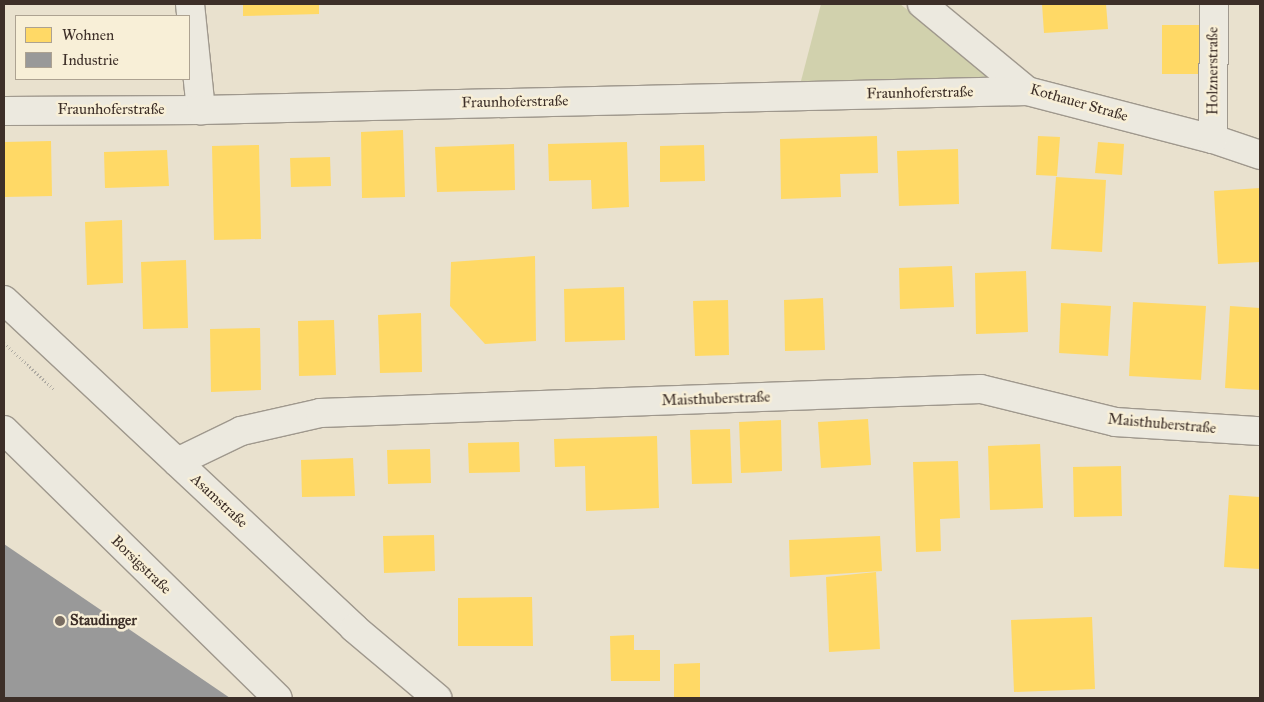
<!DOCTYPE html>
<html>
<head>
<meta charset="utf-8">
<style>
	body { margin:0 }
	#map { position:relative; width:1264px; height:702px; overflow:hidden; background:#e9e1ce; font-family:"IM FELL Great Primer",serif }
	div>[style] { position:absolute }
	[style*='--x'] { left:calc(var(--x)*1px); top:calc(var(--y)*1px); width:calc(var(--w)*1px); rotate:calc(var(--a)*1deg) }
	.green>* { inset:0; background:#d1d1ad }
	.homes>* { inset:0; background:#ffd966 }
	.industry>* { inset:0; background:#999 }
	.path>* { height:3px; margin-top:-1.5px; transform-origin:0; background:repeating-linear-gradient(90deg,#aeaaa2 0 1px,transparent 0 3.5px) }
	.roads { filter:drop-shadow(1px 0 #9f988d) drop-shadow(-1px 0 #9f988d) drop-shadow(0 1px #9f988d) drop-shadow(0 -1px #9f988d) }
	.minor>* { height:28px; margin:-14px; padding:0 14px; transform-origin:14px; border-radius:14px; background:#ece9df }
	.dots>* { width:14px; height:14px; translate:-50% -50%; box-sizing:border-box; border:2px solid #f8efd7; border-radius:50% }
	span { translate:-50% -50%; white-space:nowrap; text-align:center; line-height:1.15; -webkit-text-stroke:5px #f8efd7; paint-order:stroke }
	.street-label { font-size:15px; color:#3d2f28 }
	.poi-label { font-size:15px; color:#3d2f28; font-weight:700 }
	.left { translate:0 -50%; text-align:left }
	.frame { position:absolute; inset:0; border:5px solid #3d2f28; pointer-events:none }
	.legend { position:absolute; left:15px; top:15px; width:175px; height:65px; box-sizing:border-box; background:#f8efd7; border:1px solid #ada291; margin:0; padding:6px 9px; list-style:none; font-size:15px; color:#3d2f28 }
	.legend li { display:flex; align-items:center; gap:10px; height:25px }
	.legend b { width:25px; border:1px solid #ada291 }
</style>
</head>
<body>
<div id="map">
	<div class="green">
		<div style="clip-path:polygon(821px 4px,900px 4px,1001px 82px,801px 81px)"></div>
	</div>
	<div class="homes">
		<div style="clip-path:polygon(243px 4px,319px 4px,319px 14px,243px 16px)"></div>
		<div style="clip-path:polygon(1042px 4px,1106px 4px,1108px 29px,1044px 33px)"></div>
		<div style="clip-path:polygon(1162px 25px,1202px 25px,1202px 74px,1162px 74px)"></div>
		<div style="clip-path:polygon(403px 130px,405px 197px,362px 198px,361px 132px)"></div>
		<div style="clip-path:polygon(877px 136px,878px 173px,840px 174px,841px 197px,781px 199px,780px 139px)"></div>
		<div style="clip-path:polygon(1038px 136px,1060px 137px,1057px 176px,1036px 175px)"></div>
		<div style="clip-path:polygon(51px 141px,52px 196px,4px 197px,4px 142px)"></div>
		<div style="clip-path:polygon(627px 142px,629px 207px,592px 209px,591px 180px,549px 181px,548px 144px)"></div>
		<div style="clip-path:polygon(1098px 142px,1124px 144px,1122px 175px,1095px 173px)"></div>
		<div style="clip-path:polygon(514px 144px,515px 190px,437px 192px,435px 147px)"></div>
		<div style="clip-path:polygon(259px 145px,261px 239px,214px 240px,212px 146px)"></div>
		<div style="clip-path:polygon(704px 145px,705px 181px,660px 182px,660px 146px)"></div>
		<div style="clip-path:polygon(958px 149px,959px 204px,899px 206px,897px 151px)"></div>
		<div style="clip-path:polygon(167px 150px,169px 186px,105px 188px,104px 152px)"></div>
		<div style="clip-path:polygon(330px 157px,331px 186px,291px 187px,290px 158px)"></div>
		<div style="clip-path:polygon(1056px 177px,1106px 180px,1102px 252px,1051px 249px)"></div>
		<div style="clip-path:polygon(1260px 188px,1260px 262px,1218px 264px,1214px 191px)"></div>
		<div style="clip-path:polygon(122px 220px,123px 283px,87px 285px,85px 222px)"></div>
		<div style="clip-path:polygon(535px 256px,536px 341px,485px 344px,450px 306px,451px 262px)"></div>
		<div style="clip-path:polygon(186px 260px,188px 328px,143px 329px,141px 262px)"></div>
		<div style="clip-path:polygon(952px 266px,954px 307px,900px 309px,899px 268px)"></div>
		<div style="clip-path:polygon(1026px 271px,1028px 332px,976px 334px,975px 273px)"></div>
		<div style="clip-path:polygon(624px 287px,625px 340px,565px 342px,564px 289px)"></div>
		<div style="clip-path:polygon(823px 298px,825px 350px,785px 351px,784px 300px)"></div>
		<div style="clip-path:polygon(728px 300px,729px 355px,695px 356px,693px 301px)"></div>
		<div style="clip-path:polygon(1133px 302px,1206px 306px,1201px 380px,1129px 376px)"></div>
		<div style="clip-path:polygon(1061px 303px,1111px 306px,1108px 356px,1059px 353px)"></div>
		<div style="clip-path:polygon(1230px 306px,1260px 308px,1260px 390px,1225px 388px)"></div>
		<div style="clip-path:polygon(421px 313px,422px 372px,380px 373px,378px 315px)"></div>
		<div style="clip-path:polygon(334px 320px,336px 375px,299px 376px,298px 321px)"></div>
		<div style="clip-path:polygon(260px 328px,261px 390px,211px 392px,210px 329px)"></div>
		<div style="clip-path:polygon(868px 419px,871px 465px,821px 468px,818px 422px)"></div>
		<div style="clip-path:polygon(781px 420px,782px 471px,741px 473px,739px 422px)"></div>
		<div style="clip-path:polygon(730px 429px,732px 483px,692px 484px,690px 430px)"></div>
		<div style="clip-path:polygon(657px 436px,659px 508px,586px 511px,585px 466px,555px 467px,554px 439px)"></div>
		<div style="clip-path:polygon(519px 442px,520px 472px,469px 473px,468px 443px)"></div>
		<div style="clip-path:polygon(1040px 444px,1043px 508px,990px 510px,988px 446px)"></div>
		<div style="clip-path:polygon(430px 449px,431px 483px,388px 484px,387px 450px)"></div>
		<div style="clip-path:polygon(353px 458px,355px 496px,302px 497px,301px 460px)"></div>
		<div style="clip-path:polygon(958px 461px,960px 518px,940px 519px,941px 551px,916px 552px,913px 462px)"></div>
		<div style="clip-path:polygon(1121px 466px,1122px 516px,1074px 517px,1073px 467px)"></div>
		<div style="clip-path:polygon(1229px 495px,1260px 497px,1260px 569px,1224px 567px)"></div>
		<div style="clip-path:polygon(434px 535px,435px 571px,384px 573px,383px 536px)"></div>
		<div style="clip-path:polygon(880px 536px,882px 571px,790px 577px,789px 540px)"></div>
		<div style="clip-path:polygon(876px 572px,880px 649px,829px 652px,826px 577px)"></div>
		<div style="clip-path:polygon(532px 597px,533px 646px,458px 646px,458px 598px)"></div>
		<div style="clip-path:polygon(1092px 617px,1095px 689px,1014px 692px,1011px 620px)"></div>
		<div style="clip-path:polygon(634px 635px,634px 650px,660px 650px,660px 681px,611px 681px,610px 636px)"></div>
		<div style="clip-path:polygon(700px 663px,700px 698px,674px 698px,674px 664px)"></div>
	</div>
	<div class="industry">
		<div style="clip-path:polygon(4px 544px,230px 698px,4px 698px)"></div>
	</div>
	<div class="path">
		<div style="--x:4;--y:343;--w:69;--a:42.7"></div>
	</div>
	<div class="roads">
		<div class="minor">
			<div style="--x:190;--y:4;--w:107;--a:84.1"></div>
			<div style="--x:922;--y:4;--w:136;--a:39.6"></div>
			<div style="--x:1027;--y:91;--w:192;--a:14.5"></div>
			<div style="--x:1213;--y:139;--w:50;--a:18.8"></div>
			<div style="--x:4;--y:111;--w:197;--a:-0.3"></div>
			<div style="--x:201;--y:110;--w:826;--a:-1.32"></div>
			<div style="--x:1213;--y:139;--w:135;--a:-89.6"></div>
			<div style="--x:4;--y:300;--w:480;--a:43.1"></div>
			<div style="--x:354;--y:628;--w:109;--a:40.1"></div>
			<div style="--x:4;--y:430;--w:383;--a:44.4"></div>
			<div style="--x:177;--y:462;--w:71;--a:-25.8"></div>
			<div style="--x:241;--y:431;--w:81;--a:-12.8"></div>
			<div style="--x:320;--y:413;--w:661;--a:-2.08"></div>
			<div style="--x:981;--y:389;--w:138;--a:13.8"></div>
			<div style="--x:1115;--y:422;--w:145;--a:3.6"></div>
		</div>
	</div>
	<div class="dots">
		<div style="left:60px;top:621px;background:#796d62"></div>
	</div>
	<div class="street-label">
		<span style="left:1213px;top:71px;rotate:-90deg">Holznerstraße</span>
		<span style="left:920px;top:93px;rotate:-1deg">Fraunhoferstraße</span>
		<span style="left:515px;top:102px;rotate:-1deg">Fraunhoferstraße</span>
		<span style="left:1079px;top:103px;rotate:16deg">Kothauer Straße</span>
		<span style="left:111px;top:110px">Fraunhoferstraße</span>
		<span style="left:716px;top:399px;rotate:-2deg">Maisthuberstraße</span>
		<span style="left:1162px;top:424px;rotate:5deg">Maisthuberstraße</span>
		<span style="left:219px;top:501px;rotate:43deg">Asamstraße</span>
		<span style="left:141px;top:565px;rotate:44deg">Borsigstraße</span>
	</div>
	<div class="poi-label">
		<span class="left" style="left:70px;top:621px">Staudinger</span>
	</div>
	<div class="frame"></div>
	<ul class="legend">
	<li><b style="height:14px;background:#ffd966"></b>Wohnen</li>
	<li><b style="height:14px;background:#999"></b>Industrie</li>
	</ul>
</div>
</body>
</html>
